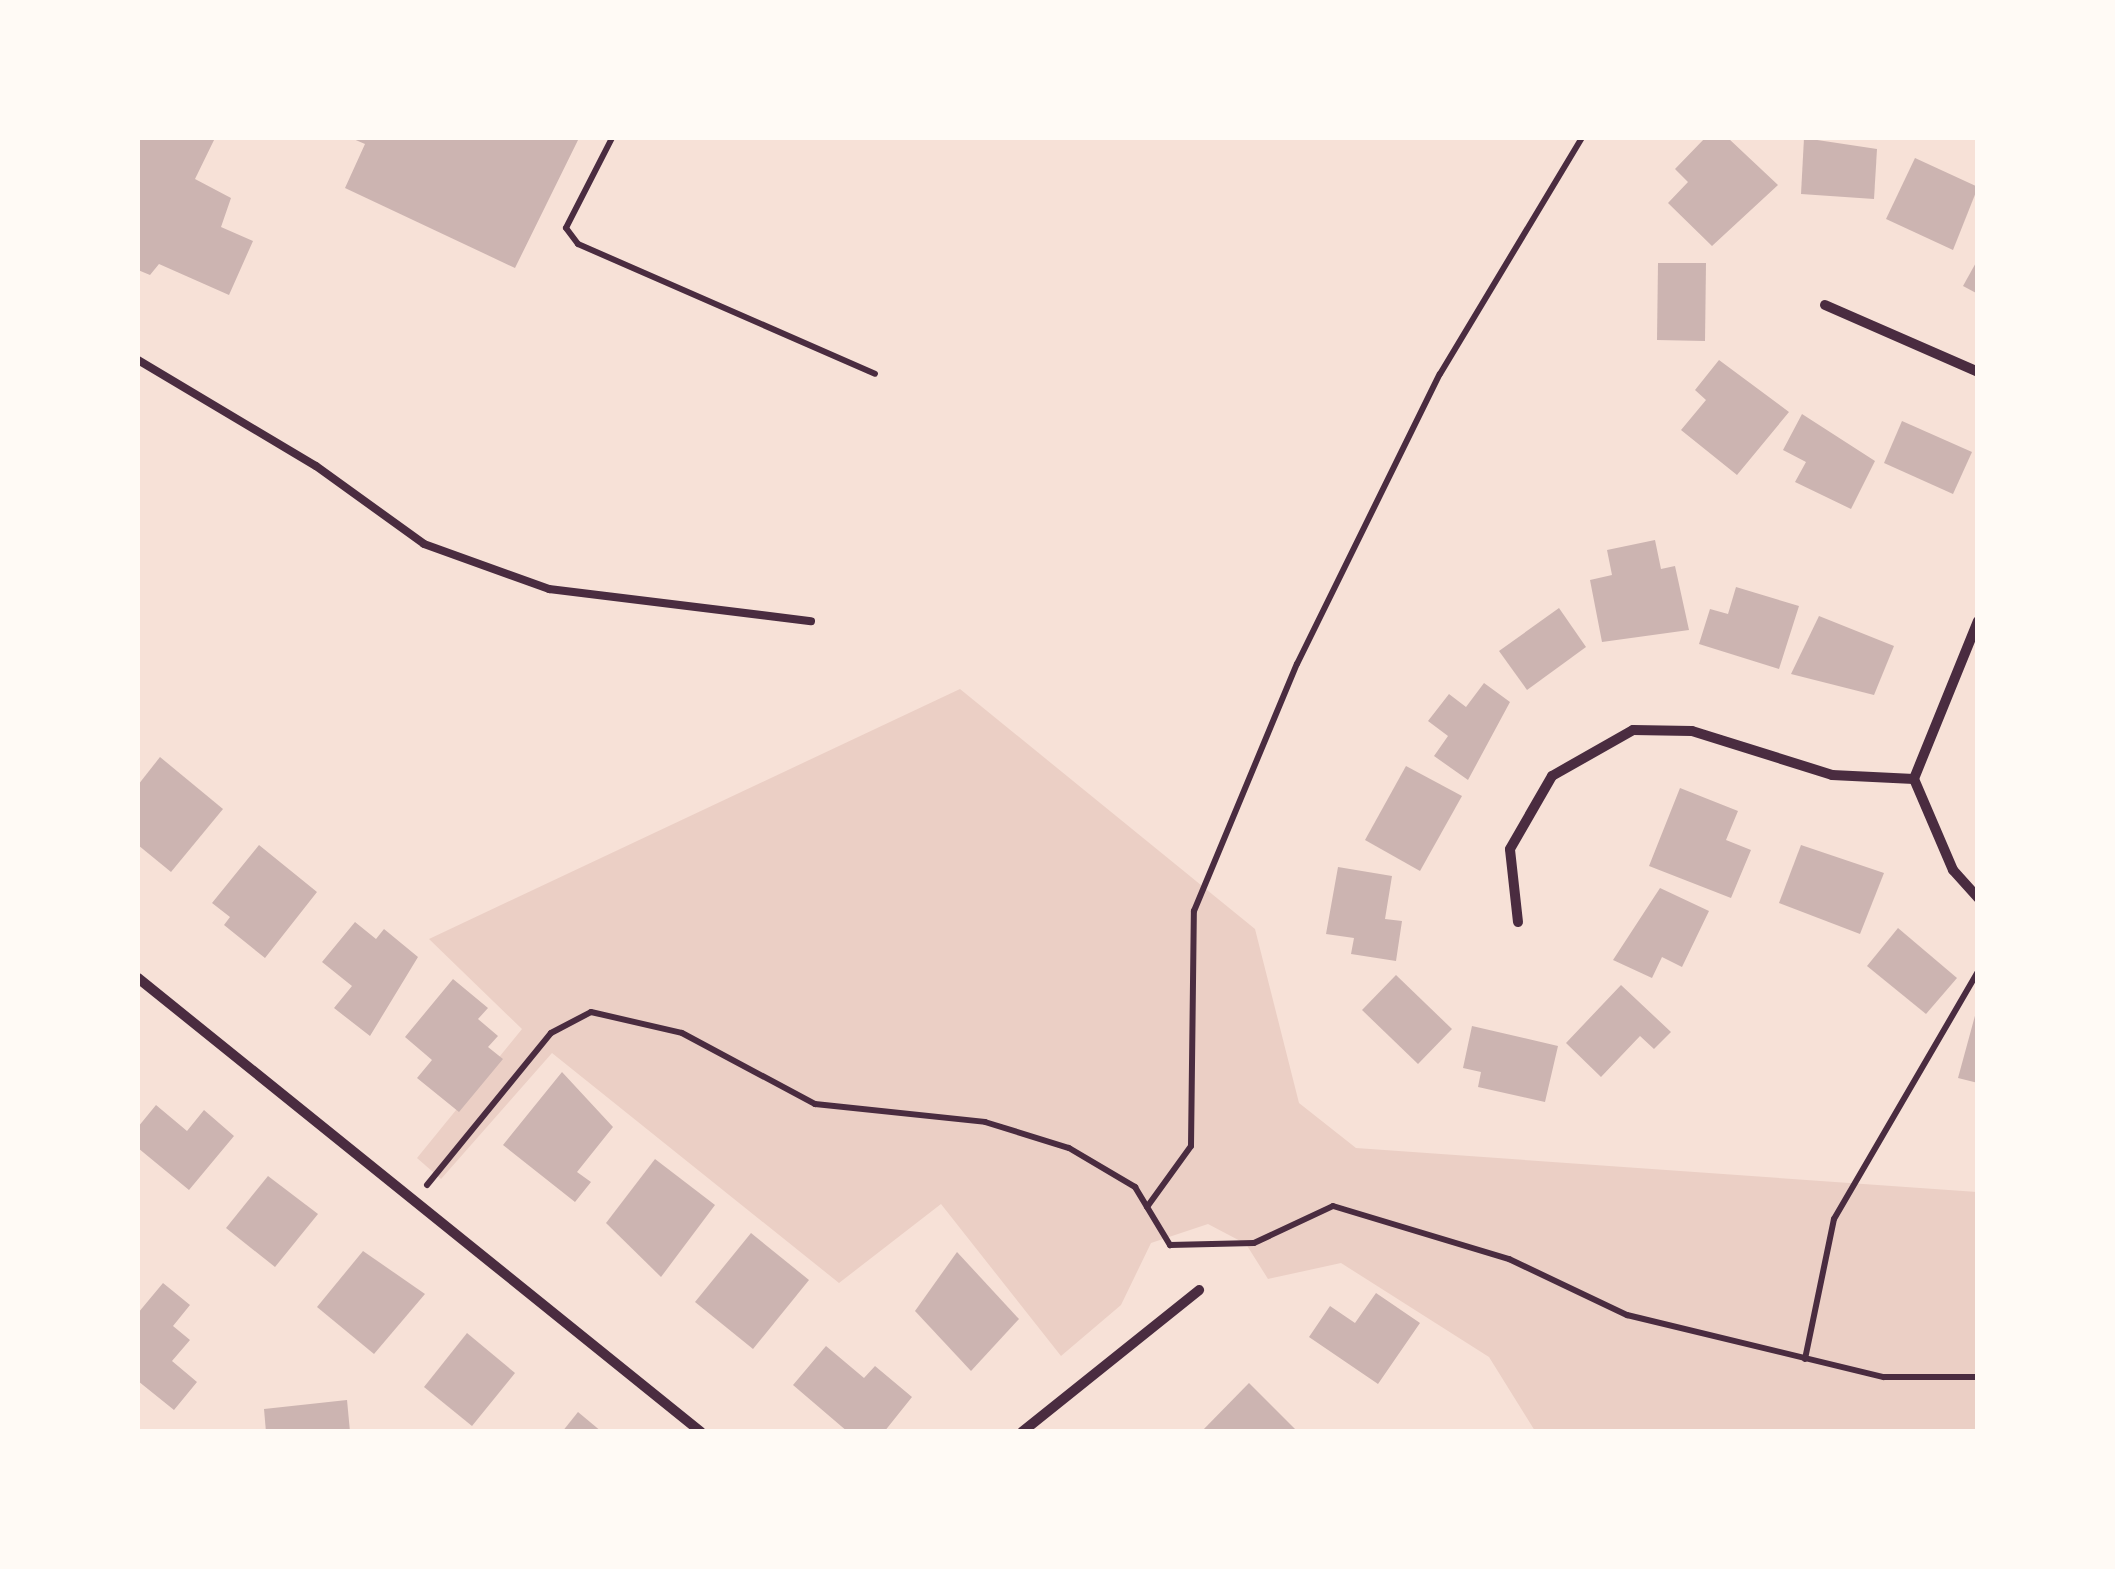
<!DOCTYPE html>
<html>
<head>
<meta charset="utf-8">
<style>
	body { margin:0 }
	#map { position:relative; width:2115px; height:1569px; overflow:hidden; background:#f7e1d7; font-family:Karla,sans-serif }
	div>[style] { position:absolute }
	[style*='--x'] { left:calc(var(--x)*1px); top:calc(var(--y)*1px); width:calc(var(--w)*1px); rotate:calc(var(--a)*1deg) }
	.green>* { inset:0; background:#ebcfc5 }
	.building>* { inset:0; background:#ccb4b1 }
	.path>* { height:6px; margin:-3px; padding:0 3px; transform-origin:3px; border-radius:3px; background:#4a2c40 }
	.service>* { height:8px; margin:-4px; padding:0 4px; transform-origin:4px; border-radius:4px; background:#4a2c40 }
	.minor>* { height:10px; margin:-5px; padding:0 5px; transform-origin:5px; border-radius:5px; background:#4a2c40 }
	span { translate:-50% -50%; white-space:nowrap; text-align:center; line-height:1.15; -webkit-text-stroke:8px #fffaf5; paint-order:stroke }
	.frame { position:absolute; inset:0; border:140px solid #fffaf5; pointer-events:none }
</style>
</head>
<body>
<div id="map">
	<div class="green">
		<div style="clip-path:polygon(960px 689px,1255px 929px,1299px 1103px,1356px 1148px,1977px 1192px,1977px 1431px,1535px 1431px,1489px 1357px,1341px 1263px,1268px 1279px,1246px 1244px,1208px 1224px,1151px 1243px,1121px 1305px,1061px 1356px,941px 1204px,839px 1283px,552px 1053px,441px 1179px,417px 1158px,522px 1029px,429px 939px)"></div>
	</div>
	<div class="building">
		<div style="clip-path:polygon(138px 138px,215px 138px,195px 179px,231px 198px,221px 227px,253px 241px,229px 295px,159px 264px,150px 275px,138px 270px)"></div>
		<div style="clip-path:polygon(351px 138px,579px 138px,515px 268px,345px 188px,365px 144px)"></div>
		<div style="clip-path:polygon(1705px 138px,1728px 138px,1778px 185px,1712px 246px,1668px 203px,1688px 182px,1675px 169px)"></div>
		<div style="clip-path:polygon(1804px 138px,1877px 149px,1874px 199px,1801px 194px)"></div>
		<div style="clip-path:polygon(1915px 158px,1978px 187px,1953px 250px,1886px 219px)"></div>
		<div style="clip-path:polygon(1978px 259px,1978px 294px,1963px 286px)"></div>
		<div style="clip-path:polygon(1658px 263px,1706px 263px,1705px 341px,1657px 340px)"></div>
		<div style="clip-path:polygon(1719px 360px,1789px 412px,1737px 475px,1681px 430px,1706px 400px,1695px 390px)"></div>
		<div style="clip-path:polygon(1802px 414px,1875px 461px,1851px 509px,1795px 482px,1806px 462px,1783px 450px)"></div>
		<div style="clip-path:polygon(1902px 421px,1972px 452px,1953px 494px,1884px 463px)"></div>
		<div style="clip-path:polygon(1655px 540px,1661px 569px,1675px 566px,1689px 630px,1602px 642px,1590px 580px,1612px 575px,1607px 550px)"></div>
		<div style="clip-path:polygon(1736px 587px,1799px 606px,1779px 669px,1699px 644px,1710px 609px,1728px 614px)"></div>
		<div style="clip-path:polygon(1559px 608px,1586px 647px,1527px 690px,1499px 651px)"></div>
		<div style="clip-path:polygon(1819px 616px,1894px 646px,1874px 695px,1791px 674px)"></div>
		<div style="clip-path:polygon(1484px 683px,1510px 702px,1468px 780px,1434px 756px,1448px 736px,1428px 721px,1449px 694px,1466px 707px)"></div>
		<div style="clip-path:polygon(160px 757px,223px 809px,171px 872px,138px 845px,138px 785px)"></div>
		<div style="clip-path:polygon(1406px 766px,1462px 796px,1420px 871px,1365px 840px)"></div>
		<div style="clip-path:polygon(1680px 788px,1738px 811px,1726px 840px,1751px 850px,1731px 898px,1649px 866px)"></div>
		<div style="clip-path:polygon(259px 845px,317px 892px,265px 958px,224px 925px,230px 917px,212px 903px)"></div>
		<div style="clip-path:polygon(1801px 845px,1884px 873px,1860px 934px,1779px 903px)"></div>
		<div style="clip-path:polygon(1338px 867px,1392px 876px,1385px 919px,1402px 921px,1396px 961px,1351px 954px,1354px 938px,1326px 934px)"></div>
		<div style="clip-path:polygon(1660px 888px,1709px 911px,1682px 967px,1662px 957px,1652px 978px,1613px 960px)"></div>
		<div style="clip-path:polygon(355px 922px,376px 939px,384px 929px,418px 957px,370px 1036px,334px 1008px,352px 986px,322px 962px)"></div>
		<div style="clip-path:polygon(1898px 928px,1957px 978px,1926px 1014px,1867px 966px)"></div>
		<div style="clip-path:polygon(1396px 975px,1452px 1029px,1418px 1064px,1362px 1010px)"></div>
		<div style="clip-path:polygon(453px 979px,488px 1008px,478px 1019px,498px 1036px,488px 1047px,503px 1059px,459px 1112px,417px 1078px,432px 1060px,405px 1037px)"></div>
		<div style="clip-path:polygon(1621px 985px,1671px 1032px,1654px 1049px,1640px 1036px,1601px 1077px,1566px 1043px)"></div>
		<div style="clip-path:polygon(1976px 1012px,1978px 1012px,1978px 1083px,1958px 1078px)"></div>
		<div style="clip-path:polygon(1472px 1026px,1558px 1046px,1545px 1102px,1478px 1087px,1481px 1072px,1463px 1068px)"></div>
		<div style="clip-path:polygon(562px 1072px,613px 1127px,577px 1172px,591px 1182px,575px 1202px,503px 1145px)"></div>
		<div style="clip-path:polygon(156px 1105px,187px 1131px,204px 1110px,234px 1136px,189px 1190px,138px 1148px,138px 1127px)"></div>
		<div style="clip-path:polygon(655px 1159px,715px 1205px,661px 1277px,606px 1223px)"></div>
		<div style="clip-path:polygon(268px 1176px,318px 1214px,275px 1267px,226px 1228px)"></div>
		<div style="clip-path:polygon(751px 1233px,809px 1280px,753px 1349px,695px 1302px)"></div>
		<div style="clip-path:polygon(363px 1251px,425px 1294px,374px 1354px,317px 1307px)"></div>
		<div style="clip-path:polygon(957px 1252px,1019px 1319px,971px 1371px,915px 1311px)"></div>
		<div style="clip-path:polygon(163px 1283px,190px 1305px,173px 1326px,190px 1340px,172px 1361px,197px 1382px,174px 1410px,138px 1381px,138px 1313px)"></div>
		<div style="clip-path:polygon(1376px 1293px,1420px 1323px,1378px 1384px,1309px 1337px,1330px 1306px,1355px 1323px)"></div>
		<div style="clip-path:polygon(467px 1333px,515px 1373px,472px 1426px,424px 1387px)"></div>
		<div style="clip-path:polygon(826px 1346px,864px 1378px,875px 1366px,912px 1397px,884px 1432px,848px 1432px,793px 1385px)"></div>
		<div style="clip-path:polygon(1249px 1383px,1298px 1432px,1201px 1432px)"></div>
		<div style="clip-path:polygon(347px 1400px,350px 1432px,266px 1432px,264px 1409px)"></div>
		<div style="clip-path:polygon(578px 1412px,602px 1432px,562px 1432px)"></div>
	</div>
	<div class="path">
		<div style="--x:612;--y:138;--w:101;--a:117.1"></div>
		<div style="--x:566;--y:228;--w:20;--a:53"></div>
		<div style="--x:578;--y:244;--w:324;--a:23.6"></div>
		<div style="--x:427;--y:1185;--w:196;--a:-50.8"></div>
		<div style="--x:551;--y:1033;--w:45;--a:-27.7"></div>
		<div style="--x:591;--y:1012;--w:93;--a:13"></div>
		<div style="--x:682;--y:1033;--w:151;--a:28.1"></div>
		<div style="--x:815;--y:1104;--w:171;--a:6"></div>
		<div style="--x:985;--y:1122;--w:88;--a:17.2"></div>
		<div style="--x:1069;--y:1148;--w:77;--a:30.6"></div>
		<div style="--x:1135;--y:1187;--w:68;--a:58.9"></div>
		<div style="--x:1170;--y:1245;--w:84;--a:-1.4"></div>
		<div style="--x:1254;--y:1243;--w:87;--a:-25.1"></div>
		<div style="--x:1333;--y:1206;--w:184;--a:16.8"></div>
		<div style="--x:1509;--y:1259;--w:131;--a:25.4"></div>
		<div style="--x:1627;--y:1315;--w:264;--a:13.6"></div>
		<div style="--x:1884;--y:1377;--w:94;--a:0"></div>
		<div style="--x:1147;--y:1207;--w:75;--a:-54.2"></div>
		<div style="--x:1191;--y:1146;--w:235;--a:-89.3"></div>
		<div style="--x:1194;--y:911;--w:268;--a:-67.4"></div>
		<div style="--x:1297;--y:664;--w:323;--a:-63.8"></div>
		<div style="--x:1440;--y:374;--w:275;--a:-59"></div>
		<div style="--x:1805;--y:1359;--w:143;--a:-78.3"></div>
		<div style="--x:1834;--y:1219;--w:286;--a:-59.8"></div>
	</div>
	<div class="service">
		<div style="--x:138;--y:360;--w:207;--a:30.8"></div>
		<div style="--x:316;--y:466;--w:133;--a:35.8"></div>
		<div style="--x:424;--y:544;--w:133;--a:19.8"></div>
		<div style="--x:549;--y:589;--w:264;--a:7"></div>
	</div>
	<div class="minor">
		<div style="--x:1825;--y:305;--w:167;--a:23.6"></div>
		<div style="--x:1978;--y:621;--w:170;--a:112.1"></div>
		<div style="--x:1914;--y:779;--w:99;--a:66.8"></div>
		<div style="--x:1953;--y:870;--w:38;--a:48"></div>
		<div style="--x:1518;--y:922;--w:73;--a:-96.3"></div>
		<div style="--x:1510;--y:849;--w:84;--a:-60.1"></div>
		<div style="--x:1552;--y:776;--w:93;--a:-29.6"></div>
		<div style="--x:1633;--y:730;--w:59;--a:1"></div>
		<div style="--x:1692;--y:731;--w:147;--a:17.4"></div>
		<div style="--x:1832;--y:775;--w:82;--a:2.8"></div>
		<div style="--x:138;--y:978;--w:723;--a:38.88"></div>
		<div style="--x:1022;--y:1432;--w:227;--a:-38.7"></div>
	</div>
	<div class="frame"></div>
</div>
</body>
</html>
